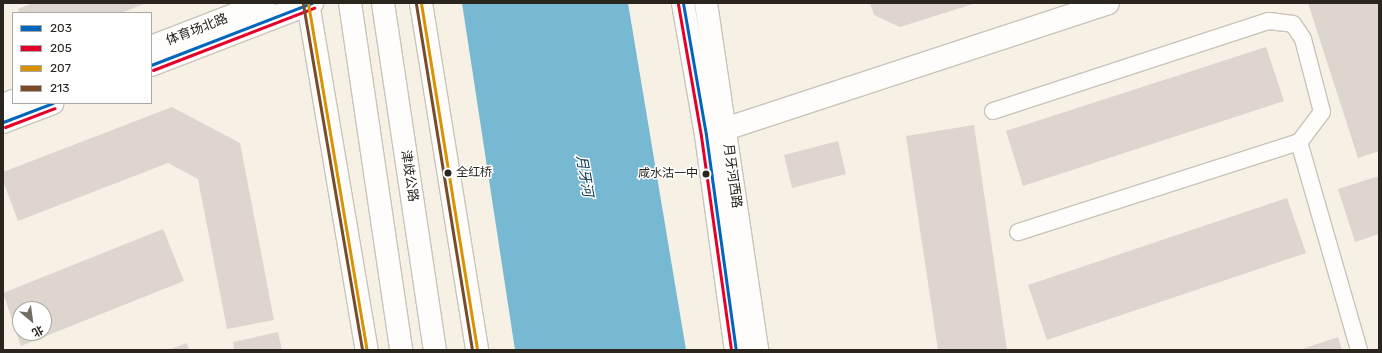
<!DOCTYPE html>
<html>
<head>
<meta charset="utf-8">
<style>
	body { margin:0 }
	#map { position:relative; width:1382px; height:353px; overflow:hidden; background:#f7f1e5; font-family:Rubik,"Noto Sans SC",sans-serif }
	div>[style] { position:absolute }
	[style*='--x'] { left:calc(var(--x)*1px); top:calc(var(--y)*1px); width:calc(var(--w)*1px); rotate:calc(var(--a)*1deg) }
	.water>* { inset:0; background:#77b9d3 }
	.building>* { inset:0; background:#ddd5ce }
	.roads { filter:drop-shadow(1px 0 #c9c4bb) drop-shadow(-1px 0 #c9c4bb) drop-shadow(0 1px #c9c4bb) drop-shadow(0 -1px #c9c4bb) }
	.lane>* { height:16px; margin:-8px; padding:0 8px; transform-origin:8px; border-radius:8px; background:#fefdfb }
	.street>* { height:22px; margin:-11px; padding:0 11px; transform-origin:11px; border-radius:11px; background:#fefdfb }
	.secondary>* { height:22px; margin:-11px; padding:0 11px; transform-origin:11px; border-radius:11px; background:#fefdfb }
	.primary>* { height:22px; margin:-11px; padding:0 11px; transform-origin:11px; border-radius:11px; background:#fefdfb }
	.bus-1>* { height:3px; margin:-1.5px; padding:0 1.5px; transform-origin:1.5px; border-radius:1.5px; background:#0065bd }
	.bus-2>* { height:3px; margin:-1.5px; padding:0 1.5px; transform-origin:1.5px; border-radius:1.5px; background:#e4002b }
	.bus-3>* { height:3px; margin:-1.5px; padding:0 1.5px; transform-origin:1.5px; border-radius:1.5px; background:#d89304 }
	.bus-4>* { height:3px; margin:-1.5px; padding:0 1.5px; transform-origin:1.5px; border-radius:1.5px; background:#7a4b2a }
	.dots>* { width:11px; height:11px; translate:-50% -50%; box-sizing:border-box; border:2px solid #fff; border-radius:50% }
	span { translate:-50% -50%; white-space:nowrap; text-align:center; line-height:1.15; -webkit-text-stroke:3px #fff; paint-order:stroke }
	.bus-label { font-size:12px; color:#2a261d }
	.left { translate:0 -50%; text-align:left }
	.right { translate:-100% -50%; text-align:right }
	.street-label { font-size:13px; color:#2a261d }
	.water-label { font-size:14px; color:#083446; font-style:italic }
	.frame { position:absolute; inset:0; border:4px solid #2a261d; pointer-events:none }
	.legend { position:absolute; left:12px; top:12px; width:140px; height:92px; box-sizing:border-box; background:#fff; border:1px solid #aaa8a5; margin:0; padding:5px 7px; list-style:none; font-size:12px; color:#2a261d }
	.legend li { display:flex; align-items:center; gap:8px; height:20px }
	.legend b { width:20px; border:1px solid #aaa8a5 }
	.north { position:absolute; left:12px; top:301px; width:40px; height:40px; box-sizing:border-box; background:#fff; border:1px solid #aaa8a5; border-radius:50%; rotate:151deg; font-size:11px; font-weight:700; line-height:16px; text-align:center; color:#2a261d }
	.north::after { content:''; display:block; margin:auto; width:14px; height:18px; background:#726d63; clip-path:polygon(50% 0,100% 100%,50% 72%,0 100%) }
</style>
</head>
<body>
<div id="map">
	<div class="water">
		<div style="clip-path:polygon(462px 3px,628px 3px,686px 350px,515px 350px)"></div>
	</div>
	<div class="building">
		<div style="clip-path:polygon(33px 3px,146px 3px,121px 13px,19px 13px,18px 9px)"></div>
		<div style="clip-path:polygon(870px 3px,976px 3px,900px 27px,874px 15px)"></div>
		<div style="clip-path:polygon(1308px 3px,1379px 3px,1379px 151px,1358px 158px)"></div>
		<div style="clip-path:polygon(1266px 47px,1284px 101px,1023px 186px,1006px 131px)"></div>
		<div style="clip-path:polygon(172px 107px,240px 143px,274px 320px,227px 329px,198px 179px,168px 163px,18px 221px,3px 181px,3px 172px)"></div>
		<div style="clip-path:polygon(974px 125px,1007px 350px,938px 350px,906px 136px)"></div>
		<div style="clip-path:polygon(838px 141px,846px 174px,792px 188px,784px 155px)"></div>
		<div style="clip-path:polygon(1379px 176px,1379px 234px,1355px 242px,1338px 189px)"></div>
		<div style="clip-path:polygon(1287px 198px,1306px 253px,1047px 340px,1028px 285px)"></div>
		<div style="clip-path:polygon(evenodd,163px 229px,184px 281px,21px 346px,3px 293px,163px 229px,20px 309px,44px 309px,44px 333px,20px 333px,20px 309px)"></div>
		<div style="clip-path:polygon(278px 332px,282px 350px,234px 350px,233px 342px)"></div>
		<div style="clip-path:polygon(1338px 337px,1342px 350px,1299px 350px)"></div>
		<div style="clip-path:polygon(187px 343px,189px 350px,168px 350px)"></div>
	</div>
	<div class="roads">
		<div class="lane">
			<div style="--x:993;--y:111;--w:290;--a:-18.1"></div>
			<div style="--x:1269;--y:21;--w:24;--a:7"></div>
			<div style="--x:1293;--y:24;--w:18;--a:56"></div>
			<div style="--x:1303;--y:39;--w:75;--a:75.4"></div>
			<div style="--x:1322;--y:112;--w:38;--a:127"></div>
			<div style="--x:1299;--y:142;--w:295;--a:162.2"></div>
			<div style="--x:1299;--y:142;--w:216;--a:73.9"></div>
		</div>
		<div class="street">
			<div style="--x:308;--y:3;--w:352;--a:80.4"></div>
			<div style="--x:421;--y:3;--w:351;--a:80.8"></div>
			<div style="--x:707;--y:135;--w:422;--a:-18.2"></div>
		</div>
		<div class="secondary">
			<div style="--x:683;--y:3;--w:134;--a:80.1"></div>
			<div style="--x:706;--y:135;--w:217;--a:82.1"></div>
			<div style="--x:706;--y:3;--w:351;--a:81.6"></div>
			<div style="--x:151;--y:47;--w:122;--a:-21.1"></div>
			<div style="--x:151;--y:65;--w:173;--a:-21.1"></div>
			<div style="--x:3;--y:105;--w:11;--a:-22"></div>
			<div style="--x:3;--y:122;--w:53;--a:-20.8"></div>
		</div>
		<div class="primary">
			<div style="--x:350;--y:3;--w:351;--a:81.6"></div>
			<div style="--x:383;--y:3;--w:351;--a:81.5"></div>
		</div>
	</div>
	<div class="bus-1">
		<div style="--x:683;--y:3;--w:134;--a:80.1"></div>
		<div style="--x:706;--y:135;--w:217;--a:82.1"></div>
		<div style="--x:151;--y:65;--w:173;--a:-21.1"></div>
		<div style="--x:3;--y:122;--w:53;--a:-20.8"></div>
	</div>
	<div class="bus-2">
		<div style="--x:678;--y:4;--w:134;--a:80.1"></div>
		<div style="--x:701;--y:136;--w:216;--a:82"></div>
		<div style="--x:153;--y:70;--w:173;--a:-21.1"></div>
		<div style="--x:5;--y:127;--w:53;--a:-20.8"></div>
	</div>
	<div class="bus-3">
		<div style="--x:308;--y:3;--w:352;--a:80.4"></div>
		<div style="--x:421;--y:3;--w:351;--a:80.8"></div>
	</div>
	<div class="bus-4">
		<div style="--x:303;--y:4;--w:351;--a:80.3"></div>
		<div style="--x:416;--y:4;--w:351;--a:80.8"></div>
	</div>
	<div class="dots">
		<div style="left:448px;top:173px;background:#2a261d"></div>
		<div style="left:706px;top:174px;background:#2a261d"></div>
	</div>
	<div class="bus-label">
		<span class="left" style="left:456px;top:173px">全红桥</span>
		<span class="right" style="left:698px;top:174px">咸水沽一中</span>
	</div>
	<div class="street-label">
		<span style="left:197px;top:30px;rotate:-21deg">体育场北路</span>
		<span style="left:409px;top:176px;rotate:81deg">津歧公路</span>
		<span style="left:732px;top:176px;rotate:82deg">月牙河西路</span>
	</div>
	<div class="water-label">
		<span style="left:584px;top:176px;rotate:80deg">月牙河</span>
	</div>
	<div class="frame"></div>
	<ul class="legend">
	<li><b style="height:5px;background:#0065bd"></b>203</li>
	<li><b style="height:5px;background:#e4002b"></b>205</li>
	<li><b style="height:5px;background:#d89304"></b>207</li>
	<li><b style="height:5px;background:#7a4b2a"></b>213</li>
	</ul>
	<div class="north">北</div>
</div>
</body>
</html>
